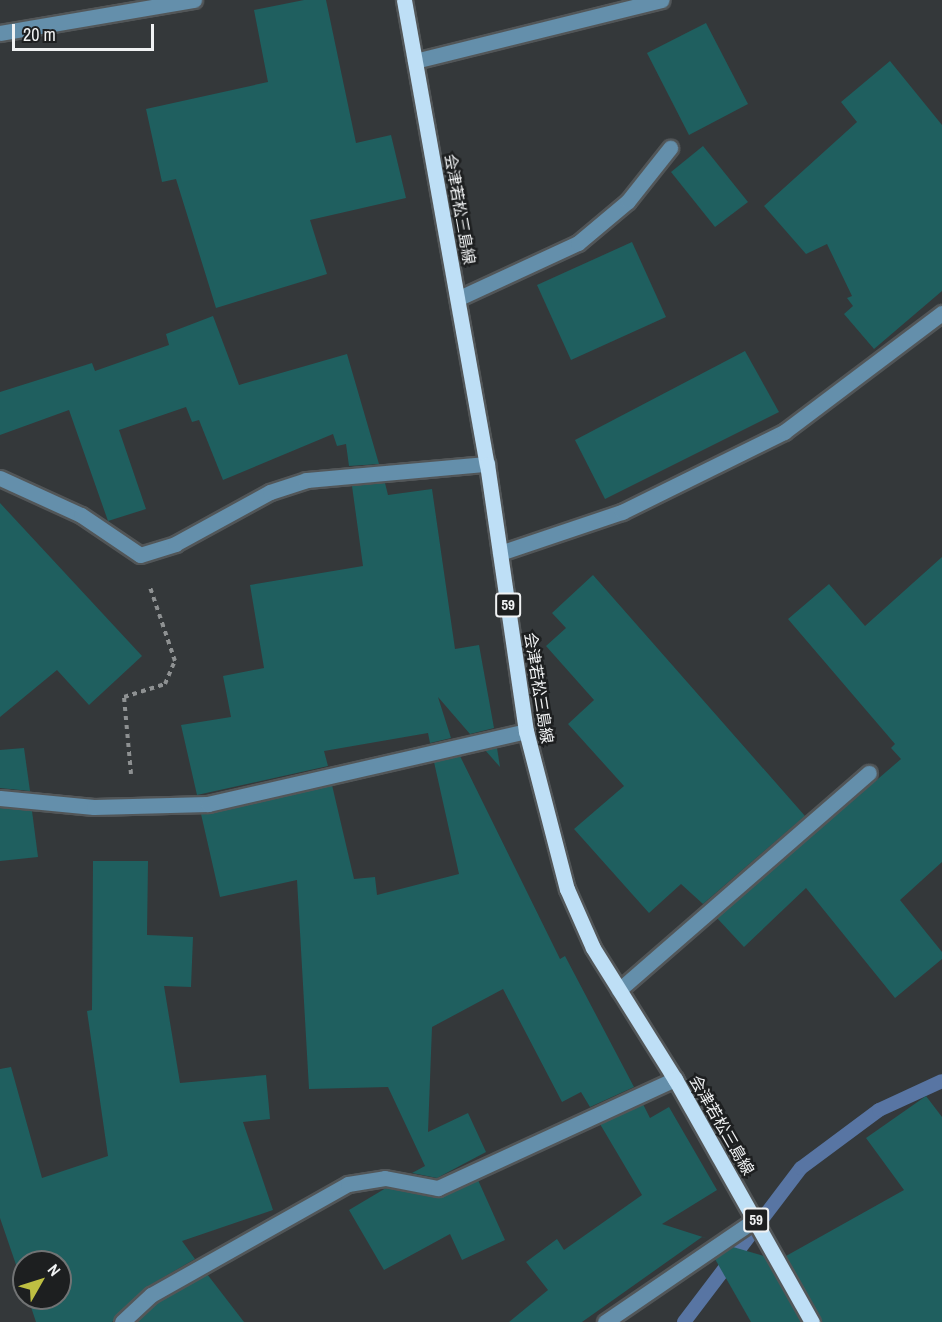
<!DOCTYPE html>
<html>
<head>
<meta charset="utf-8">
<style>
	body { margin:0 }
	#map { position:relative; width:942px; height:1322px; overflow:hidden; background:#34383a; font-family:"Archivo Narrow","Noto Sans JP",sans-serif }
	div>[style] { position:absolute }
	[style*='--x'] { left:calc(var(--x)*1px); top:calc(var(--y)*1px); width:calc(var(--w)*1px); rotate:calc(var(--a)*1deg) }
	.stream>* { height:14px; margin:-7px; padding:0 7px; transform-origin:7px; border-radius:7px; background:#5875a3 }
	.building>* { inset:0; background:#1f5f5f }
	.path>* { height:4px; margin-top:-2px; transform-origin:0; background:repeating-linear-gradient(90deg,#8e9192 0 4.5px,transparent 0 9px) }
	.roads { filter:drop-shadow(2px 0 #525658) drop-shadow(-2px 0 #525658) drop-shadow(0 2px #525658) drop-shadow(0 -2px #525658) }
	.minor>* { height:15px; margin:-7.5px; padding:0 7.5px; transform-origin:7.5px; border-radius:7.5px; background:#648fab }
	.major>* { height:15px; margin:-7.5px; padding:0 7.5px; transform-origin:7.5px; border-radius:7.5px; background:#bedff6 }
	span { translate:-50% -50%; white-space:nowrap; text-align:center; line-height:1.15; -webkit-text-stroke:5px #1d1f20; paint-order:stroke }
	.shield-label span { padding:2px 4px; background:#1d1f20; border:2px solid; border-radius:4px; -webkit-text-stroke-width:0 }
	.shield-label { font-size:15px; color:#f0f2f3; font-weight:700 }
	.street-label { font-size:16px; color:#f0f2f3 }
	.north { position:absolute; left:12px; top:1250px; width:60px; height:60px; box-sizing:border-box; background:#1d1f20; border:2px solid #717374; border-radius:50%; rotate:51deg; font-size:16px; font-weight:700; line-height:24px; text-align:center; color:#f0f2f3 }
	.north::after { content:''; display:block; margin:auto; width:21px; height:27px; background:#bebf42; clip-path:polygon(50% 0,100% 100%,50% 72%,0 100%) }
	.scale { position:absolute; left:12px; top:24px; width:142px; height:27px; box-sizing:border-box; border:3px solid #f0f2f3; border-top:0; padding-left:8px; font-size:18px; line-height:21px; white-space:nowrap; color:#f0f2f3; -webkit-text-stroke:4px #1d1f20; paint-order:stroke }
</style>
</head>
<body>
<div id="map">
	<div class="stream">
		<div style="--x:684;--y:1322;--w:193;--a:-52.8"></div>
		<div style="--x:801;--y:1168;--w:97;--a:-36.6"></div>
		<div style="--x:879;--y:1110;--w:69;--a:-24.7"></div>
	</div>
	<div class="building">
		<div style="clip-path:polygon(304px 0,326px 0,356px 143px,391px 135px,406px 198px,310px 220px,327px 274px,216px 308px,176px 179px,162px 182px,146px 109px,268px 82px,254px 10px)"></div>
		<div style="clip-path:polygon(706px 23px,748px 104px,689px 135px,647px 53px)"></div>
		<div style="clip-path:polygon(890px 61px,942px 125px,942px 291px,874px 349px,844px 314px,853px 306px,847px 298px,852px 296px,827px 244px,806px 254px,764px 206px,857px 122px,841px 102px)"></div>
		<div style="clip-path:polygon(703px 146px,748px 202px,715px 227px,671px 172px)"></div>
		<div style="clip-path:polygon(632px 242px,666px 317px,571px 360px,537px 285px)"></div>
		<div style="clip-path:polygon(213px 316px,239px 385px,347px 354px,379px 464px,349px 466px,346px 444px,337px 446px,333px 434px,223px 480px,199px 420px,192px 422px,186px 407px,119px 430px,146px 509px,108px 521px,69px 410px,0 435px,0 392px,92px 363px,95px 371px,169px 345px,166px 334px)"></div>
		<div style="clip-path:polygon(745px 351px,779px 412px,605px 499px,575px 440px)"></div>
		<div style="clip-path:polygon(385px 483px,388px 495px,432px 489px,455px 649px,479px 645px,494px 728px,470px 734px,438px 697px,451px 738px,430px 743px,428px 733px,324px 751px,328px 766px,197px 795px,181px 725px,231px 717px,223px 676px,264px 668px,250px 585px,363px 566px,352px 486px)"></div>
		<div style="clip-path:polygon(0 503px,142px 656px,89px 705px,57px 670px,0 717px)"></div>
		<div style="clip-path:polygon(942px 557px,942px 862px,900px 900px,942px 952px,942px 959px,895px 998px,806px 888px,744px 947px,717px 918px,901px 759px,891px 748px,895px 744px,788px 619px,829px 584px,865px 626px)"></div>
		<div style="clip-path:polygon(593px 575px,805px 816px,703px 904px,681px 884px,649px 913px,574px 829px,624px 786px,568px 724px,594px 700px,546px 646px,566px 628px,552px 613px)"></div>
		<div style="clip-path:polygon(24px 748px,30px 791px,0 788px,0 750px)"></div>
		<div style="clip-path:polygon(497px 748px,500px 767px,485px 750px)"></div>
		<div style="clip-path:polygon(460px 756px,560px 959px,565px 956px,634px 1087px,590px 1107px,581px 1092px,562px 1102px,503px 989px,432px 1027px,428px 1132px,468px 1113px,486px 1152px,437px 1178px,412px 1173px,425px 1166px,388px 1087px,309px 1089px,297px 880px,220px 897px,201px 814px,332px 785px,354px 879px,375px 877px,377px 895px,459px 874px,434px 762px)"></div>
		<div style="clip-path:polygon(0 808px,32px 811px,38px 857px,0 861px)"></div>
		<div style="clip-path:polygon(93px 861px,148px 861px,147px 935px,193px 937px,191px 987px,164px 986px,180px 1083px,266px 1075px,270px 1119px,243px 1122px,273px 1210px,182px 1241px,195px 1259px,145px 1288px,112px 1322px,36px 1322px,28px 1298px,60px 1298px,60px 1262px,24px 1262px,24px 1288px,0 1218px,0 1069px,11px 1067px,42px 1178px,108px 1156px,87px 1011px,92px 1010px)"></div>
		<div style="clip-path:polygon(926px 1096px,942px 1117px,942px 1322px,822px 1322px,786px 1256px,904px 1190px,866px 1138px)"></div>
		<div style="clip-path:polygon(643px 1104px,650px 1118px,669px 1107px,717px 1190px,662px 1224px,709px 1239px,702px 1237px,582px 1322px,509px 1322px,548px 1290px,526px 1262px,557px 1239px,564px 1250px,642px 1195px,600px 1124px)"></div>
		<div style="clip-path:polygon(478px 1180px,505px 1240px,462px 1260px,450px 1234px,384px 1270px,349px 1210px,386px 1188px,437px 1198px)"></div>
		<div style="clip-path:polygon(733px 1247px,764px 1256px,801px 1322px,751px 1322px,715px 1259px)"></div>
		<div style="clip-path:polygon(207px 1274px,244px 1322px,136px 1322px,157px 1303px)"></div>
	</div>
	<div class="path">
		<div style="--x:131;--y:774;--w:77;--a:-95.2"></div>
		<div style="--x:124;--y:697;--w:43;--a:-17.6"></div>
		<div style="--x:165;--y:684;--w:25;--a:-67"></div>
		<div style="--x:175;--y:661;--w:78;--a:-108.7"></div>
	</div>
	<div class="roads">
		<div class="minor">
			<div style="--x:0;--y:33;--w:197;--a:-9.7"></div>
			<div style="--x:415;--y:61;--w:254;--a:-13.9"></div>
			<div style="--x:459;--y:298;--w:131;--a:-24.8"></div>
			<div style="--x:578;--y:243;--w:65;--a:-40"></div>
			<div style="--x:628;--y:201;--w:68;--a:-51.6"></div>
			<div style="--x:0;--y:478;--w:89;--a:24.6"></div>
			<div style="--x:81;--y:515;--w:71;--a:34.1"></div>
			<div style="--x:140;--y:555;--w:37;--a:-17"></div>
			<div style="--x:175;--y:544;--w:108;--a:-28.7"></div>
			<div style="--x:270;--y:492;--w:38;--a:-18"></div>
			<div style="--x:306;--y:480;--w:182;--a:-5.1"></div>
			<div style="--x:500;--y:553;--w:129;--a:-18.6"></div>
			<div style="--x:622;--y:512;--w:181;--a:-26.3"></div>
			<div style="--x:784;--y:432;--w:198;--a:-37"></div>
			<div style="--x:0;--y:798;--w:94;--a:5.5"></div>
			<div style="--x:94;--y:807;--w:114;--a:-1.5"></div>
			<div style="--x:208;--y:804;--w:326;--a:-12.9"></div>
			<div style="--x:619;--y:990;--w:331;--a:-41"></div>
			<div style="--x:122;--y:1322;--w:40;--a:-43"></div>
			<div style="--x:151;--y:1295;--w:226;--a:-29.4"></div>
			<div style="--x:348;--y:1184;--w:37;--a:-9"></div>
			<div style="--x:385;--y:1178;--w:54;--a:10.7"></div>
			<div style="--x:438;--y:1188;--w:261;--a:-24.7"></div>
			<div style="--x:605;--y:1322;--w:183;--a:-34.3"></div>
		</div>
		<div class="major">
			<div style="--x:404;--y:0;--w:471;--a:79.9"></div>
			<div style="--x:487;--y:464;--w:270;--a:81.7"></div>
			<div style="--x:526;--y:731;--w:163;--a:75.5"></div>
			<div style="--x:567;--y:889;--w:64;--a:66.2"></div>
			<div style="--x:593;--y:948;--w:155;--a:58"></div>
			<div style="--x:675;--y:1079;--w:279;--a:60.6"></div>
		</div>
	</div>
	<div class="shield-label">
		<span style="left:508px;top:605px">59</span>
		<span style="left:756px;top:1220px">59</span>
	</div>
	<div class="street-label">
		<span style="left:460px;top:209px;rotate:80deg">会津若松三島線</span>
		<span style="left:539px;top:688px;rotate:81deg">会津若松三島線</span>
		<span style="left:722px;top:1125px;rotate:60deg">会津若松三島線</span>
	</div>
	<div class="north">N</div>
	<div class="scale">20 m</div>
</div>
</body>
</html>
